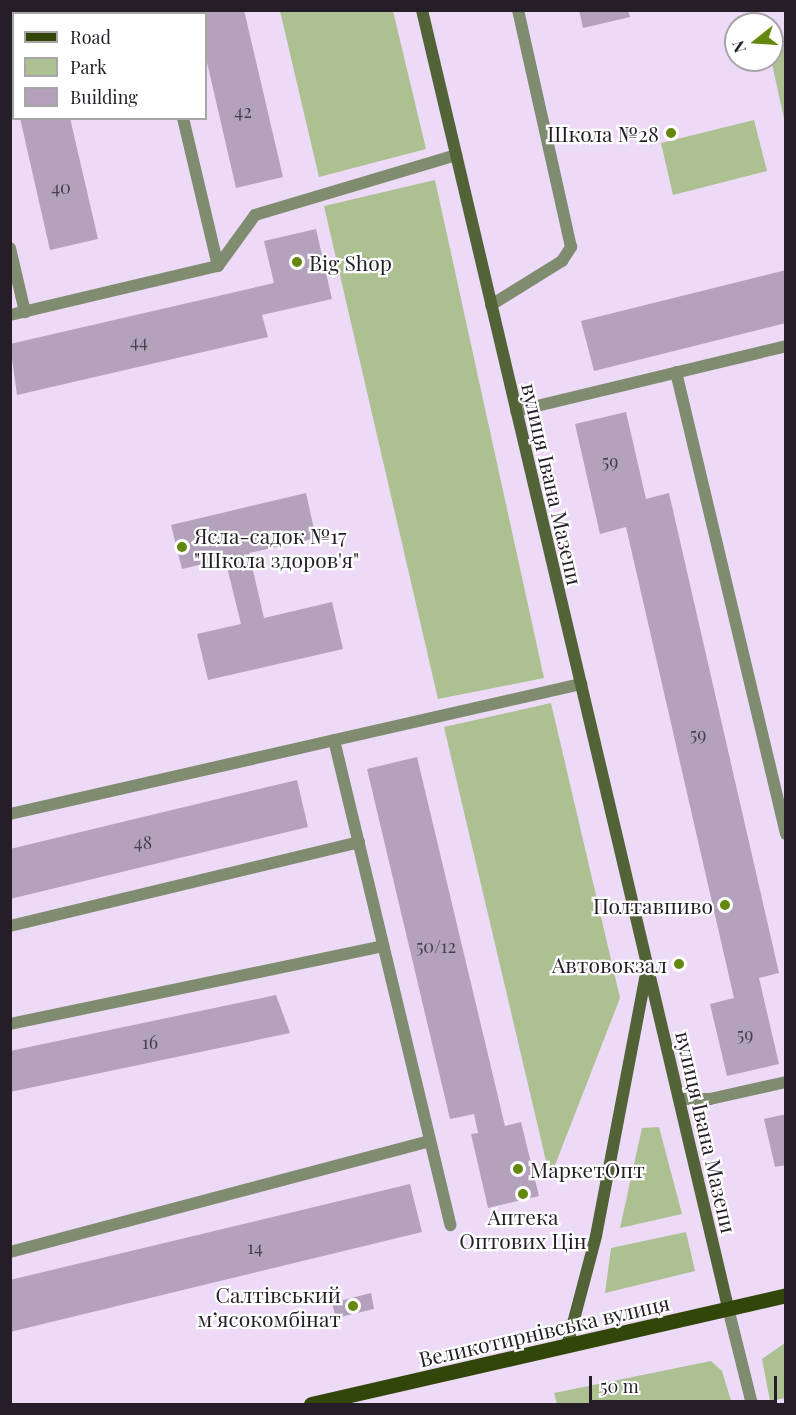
<!DOCTYPE html>
<html>
<head>
<meta charset="utf-8">
<style>
	body { margin:0 }
	#map { position:relative; width:796px; height:1415px; overflow:hidden; background:#eddaf7; font-family:"Playfair Display",serif }
	div>[style] { position:absolute }
	[style*='--x'] { left:calc(var(--x)*1px); top:calc(var(--y)*1px); width:calc(var(--w)*1px); rotate:calc(var(--a)*1deg) }
	.green>* { inset:0; background:#acc092 }
	.building>* { inset:0; background:#b4a1bc }
	.lane>* { height:12px; margin:-6px; padding:0 6px; transform-origin:6px; border-radius:6px; background:#808c6f }
	.secondary>* { height:12px; margin:-6px; padding:0 6px; transform-origin:6px; border-radius:6px; background:#526337 }
	.primary>* { height:15px; margin:-7.5px; padding:0 7.5px; transform-origin:7.5px; border-radius:7.5px; background:#334609 }
	.dots>* { width:16px; height:16px; translate:-50% -50%; box-sizing:border-box; border:3px solid #fff; border-radius:50% }
	span { translate:-50% -50%; white-space:nowrap; text-align:center; line-height:1.15; -webkit-text-stroke:4.5px #fff; paint-order:stroke }
	.number-label { font-size:18px; color:#493f4d }
	.number-label span { -webkit-text-stroke-width:0 }
	.poi-label { font-size:21px; color:#251e28 }
	.right { translate:-100% -50%; text-align:right }
	.left { translate:0 -50%; text-align:left }
	.street-label { font-size:21px; color:#251e28 }
	.frame { position:absolute; inset:0; border:12px solid #251e28; pointer-events:none }
	.legend { position:absolute; left:12px; top:12px; width:195px; height:108px; box-sizing:border-box; background:#fff; border:2px solid #a8a5a9; margin:0; padding:8px 10px; list-style:none; font-size:18px; color:#251e28 }
	.legend li { display:flex; align-items:center; gap:12px; height:30px }
	.legend b { width:30px; border:2px solid #a8a5a9 }
	.north { position:absolute; left:724px; top:12px; width:60px; height:60px; box-sizing:border-box; background:#fff; border:2px solid #a8a5a9; border-radius:50%; rotate:253deg; font-size:16px; font-weight:700; line-height:24px; text-align:center; color:#251e28 }
	.north::after { content:''; display:block; margin:auto; width:21px; height:27px; background:#63880d; clip-path:polygon(50% 0,100% 100%,50% 72%,0 100%) }
	.scale { position:absolute; left:589px; top:1376px; width:188px; height:27px; box-sizing:border-box; border:3px solid #251e28; border-top:0; padding-left:8px; font-size:18px; line-height:21px; white-space:nowrap; color:#251e28; -webkit-text-stroke:4px #fff; paint-order:stroke }
</style>
</head>
<body>
<div id="map">
	<div class="green">
		<div style="clip-path:polygon(280px 11px,393px 11px,426px 149px,319px 177px)"></div>
		<div style="clip-path:polygon(785px 33px,785px 123px,772px 64px)"></div>
		<div style="clip-path:polygon(754px 120px,767px 171px,673px 195px,661px 143px)"></div>
		<div style="clip-path:polygon(435px 180px,544px 678px,438px 699px,324px 206px)"></div>
		<div style="clip-path:polygon(551px 703px,620px 998px,550px 1178px,444px 727px)"></div>
		<div style="clip-path:polygon(659px 1127px,682px 1214px,620px 1228px,642px 1128px)"></div>
		<div style="clip-path:polygon(686px 1232px,695px 1271px,605px 1293px,611px 1248px)"></div>
		<div style="clip-path:polygon(785px 1343px,785px 1398px,770px 1401px,762px 1359px)"></div>
		<div style="clip-path:polygon(711px 1361px,722px 1371px,732px 1404px,557px 1404px,554px 1393px)"></div>
	</div>
	<div class="building">
		<div style="clip-path:polygon(10px 10px,46px 14px,14px 14px,13px 86px)"></div>
		<div style="clip-path:polygon(194px 10px,244px 10px,283px 177px,236px 188px,206px 58px,206px 14px)"></div>
		<div style="clip-path:polygon(579px 10px,628px 10px,630px 17px,583px 28px)"></div>
		<div style="clip-path:polygon(20px 118px,70px 118px,98px 239px,50px 250px)"></div>
		<div style="clip-path:polygon(316px 229px,332px 299px,262px 315px,268px 337px,17px 395px,10px 344px,274px 283px,264px 241px)"></div>
		<div style="clip-path:polygon(786px 270px,786px 323px,594px 371px,581px 321px)"></div>
		<div style="clip-path:polygon(626px 412px,646px 499px,669px 493px,779px 973px,759px 978px,779px 1064px,727px 1076px,710px 1004px,734px 998px,626px 527px,600px 534px,575px 424px)"></div>
		<div style="clip-path:polygon(306px 493px,316px 538px,249px 553px,264px 618px,332px 602px,343px 649px,208px 680px,197px 634px,241px 624px,225px 559px,182px 569px,171px 525px)"></div>
		<div style="clip-path:polygon(417px 757px,505px 1126px,521px 1122px,539px 1196px,488px 1208px,471px 1134px,478px 1133px,474px 1114px,450px 1119px,367px 769px)"></div>
		<div style="clip-path:polygon(297px 780px,308px 827px,10px 899px,10px 849px)"></div>
		<div style="clip-path:polygon(276px 995px,290px 1033px,10px 1092px,10px 1051px)"></div>
		<div style="clip-path:polygon(786px 1114px,786px 1165px,775px 1167px,764px 1119px)"></div>
		<div style="clip-path:polygon(410px 1184px,422px 1232px,10px 1332px,10px 1280px)"></div>
		<div style="clip-path:polygon(371px 1293px,374px 1309px,336px 1318px,332px 1303px)"></div>
	</div>
	<div class="lane">
		<div style="--x:158;--y:10;--w:4;--a:76"></div>
		<div style="--x:183;--y:118;--w:152;--a:76.7"></div>
		<div style="--x:10;--y:248;--w:66;--a:76.8"></div>
		<div style="--x:491;--y:305;--w:84;--a:-31.8"></div>
		<div style="--x:562;--y:261;--w:17;--a:-57"></div>
		<div style="--x:571;--y:247;--w:243;--a:-102.6"></div>
		<div style="--x:10;--y:315;--w:214;--a:-13.3"></div>
		<div style="--x:218;--y:266;--w:63;--a:-54"></div>
		<div style="--x:255;--y:215;--w:210;--a:-16.6"></div>
		<div style="--x:676;--y:372;--w:475;--a:76.6"></div>
		<div style="--x:516;--y:411;--w:278;--a:-13.5"></div>
		<div style="--x:334;--y:740;--w:499;--a:76.5"></div>
		<div style="--x:10;--y:814;--w:586;--a:-12.83"></div>
		<div style="--x:10;--y:926;--w:359;--a:-13.5"></div>
		<div style="--x:10;--y:1024;--w:381;--a:-11.8"></div>
		<div style="--x:680;--y:1099;--w:30;--a:0"></div>
		<div style="--x:710;--y:1099;--w:78;--a:-12.6"></div>
		<div style="--x:10;--y:1252;--w:431;--a:-14.8"></div>
		<div style="--x:728;--y:1308;--w:99;--a:76"></div>
	</div>
	<div class="secondary">
		<div style="--x:422;--y:10;--w:1334;--a:76.73"></div>
		<div style="--x:567;--y:1346;--w:114;--a:-75.2"></div>
		<div style="--x:596;--y:1236;--w:268;--a:-79.2"></div>
	</div>
	<div class="primary">
		<div style="--x:311;--y:1404;--w:487;--a:-12.9"></div>
	</div>
	<div class="dots">
		<div style="left:671px;top:133px;background:#63880d"></div>
		<div style="left:297px;top:262px;background:#63880d"></div>
		<div style="left:182px;top:547px;background:#63880d"></div>
		<div style="left:725px;top:905px;background:#63880d"></div>
		<div style="left:679px;top:964px;background:#63880d"></div>
		<div style="left:518px;top:1169px;background:#63880d"></div>
		<div style="left:523px;top:1194px;background:#63880d"></div>
		<div style="left:353px;top:1306px;background:#63880d"></div>
	</div>
	<div class="number-label">
		<span style="left:243px;top:111px">42</span>
		<span style="left:61px;top:187px">40</span>
		<span style="left:139px;top:341px">44</span>
		<span style="left:610px;top:461px">59</span>
		<span style="left:698px;top:734px">59</span>
		<span style="left:143px;top:842px">48</span>
		<span style="left:436px;top:946px">50/12</span>
		<span style="left:745px;top:1034px">59</span>
		<span style="left:150px;top:1042px">16</span>
		<span style="left:255px;top:1247px">14</span>
	</div>
	<div class="poi-label">
		<span class="right" style="left:659px;top:133px">Школа №28</span>
		<span class="left" style="left:309px;top:262px">Big Shop</span>
		<span class="left" style="left:194px;top:547px">Ясла-садок №17<br>"Школа здоров'я"</span>
		<span class="right" style="left:713px;top:905px">Полтавпиво</span>
		<span class="right" style="left:667px;top:964px">Автовокзал</span>
		<span class="left" style="left:530px;top:1169px">МаркетОпт</span>
		<span style="left:523px;top:1228px">Аптека<br>Оптових Цін</span>
		<span class="right" style="left:341px;top:1306px">Салтівський<br>мʼясокомбінат</span>
	</div>
	<div class="street-label">
		<span style="left:553px;top:484px;rotate:77deg">вулиця Івана Мазепи</span>
		<span style="left:707px;top:1132px;rotate:77deg">вулиця Івана Мазепи</span>
		<span style="left:544px;top:1330px;rotate:-13deg">Великотирнівська вулиця</span>
	</div>
	<div class="frame"></div>
	<ul class="legend">
	<li><b style="height:8px;background:#334609"></b>Road</li>
	<li><b style="height:16px;background:#acc092"></b>Park</li>
	<li><b style="height:16px;background:#b4a1bc"></b>Building</li>
	</ul>
	<div class="north">N</div>
	<div class="scale">50 m</div>
</div>
</body>
</html>
